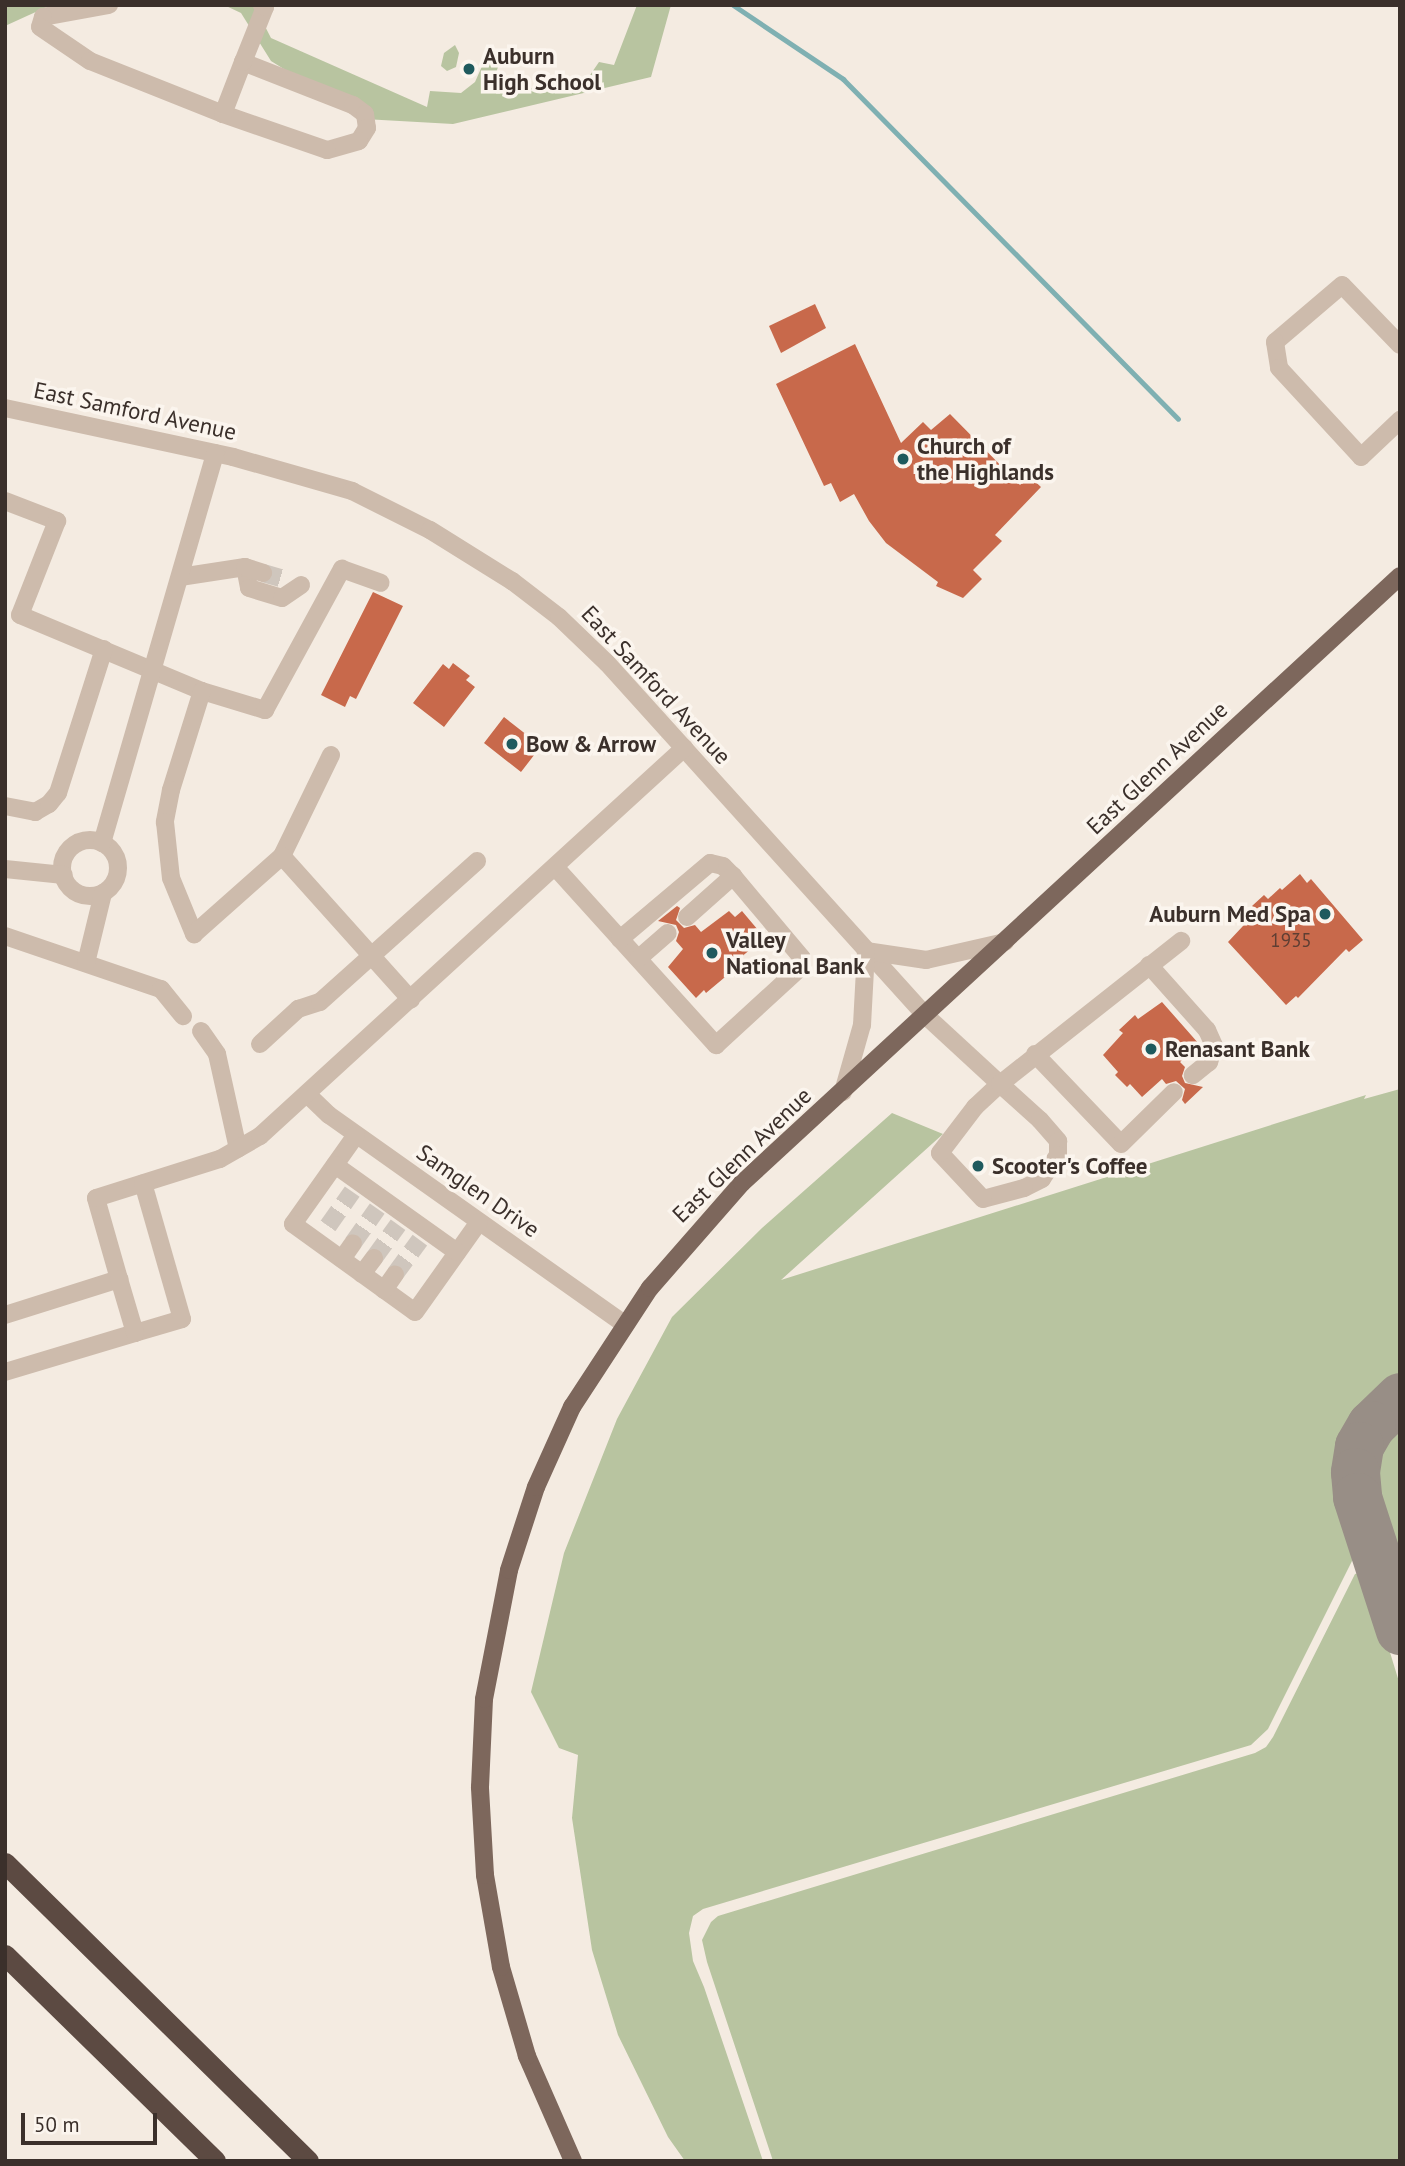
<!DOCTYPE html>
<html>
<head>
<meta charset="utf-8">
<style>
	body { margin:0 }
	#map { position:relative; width:1405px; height:2166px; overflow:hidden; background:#f4ebe1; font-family:"PT Sans",sans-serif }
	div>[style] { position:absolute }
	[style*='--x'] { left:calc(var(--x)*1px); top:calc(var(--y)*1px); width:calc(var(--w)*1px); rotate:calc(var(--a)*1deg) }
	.green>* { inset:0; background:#b8c4a0 }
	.stream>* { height:5px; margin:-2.5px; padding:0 2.5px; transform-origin:2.5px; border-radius:2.5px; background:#7fb0b2 }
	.taxiway>* { height:49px; margin:-24.5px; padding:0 24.5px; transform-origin:24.5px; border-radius:24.5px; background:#988e86 }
	.building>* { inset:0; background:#c8694b }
	.minor-tunnel>* { height:18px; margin-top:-9px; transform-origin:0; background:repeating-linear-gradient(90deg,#cfc6bd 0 18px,transparent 0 27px) }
	.minor>* { height:18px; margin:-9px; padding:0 9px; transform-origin:9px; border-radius:9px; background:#cdbbac }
	.minor>.ring { margin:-9px; padding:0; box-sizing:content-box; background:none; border:18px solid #cdbbac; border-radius:50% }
	.major>* { height:18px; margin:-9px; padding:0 9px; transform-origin:9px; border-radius:9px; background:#7d675c }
	.highway>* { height:21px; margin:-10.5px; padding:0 10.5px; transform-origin:10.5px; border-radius:10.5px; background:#5c4a42 }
	.dots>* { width:19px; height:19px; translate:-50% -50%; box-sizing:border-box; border:4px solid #fbf5ee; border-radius:50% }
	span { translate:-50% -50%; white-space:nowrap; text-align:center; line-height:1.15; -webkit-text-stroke:7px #fbf5ee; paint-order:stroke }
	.number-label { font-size:19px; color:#5e3e33 }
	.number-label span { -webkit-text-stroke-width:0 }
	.poi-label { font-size:23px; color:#3b302b; font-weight:700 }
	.left { translate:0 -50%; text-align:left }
	.right { translate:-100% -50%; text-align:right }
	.street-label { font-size:23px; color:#3b302b }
	.frame { position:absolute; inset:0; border:7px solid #3b302b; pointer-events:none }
	.scale { position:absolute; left:21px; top:2113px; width:136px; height:32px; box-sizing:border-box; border:4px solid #3b302b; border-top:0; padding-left:9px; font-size:21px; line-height:24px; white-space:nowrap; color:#3b302b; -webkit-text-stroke:5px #fbf5ee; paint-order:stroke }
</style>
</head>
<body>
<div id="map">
	<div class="green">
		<div style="clip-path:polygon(5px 5px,51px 5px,5px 26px)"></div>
		<div style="clip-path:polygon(224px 5px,254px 5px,271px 38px,427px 107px,430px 91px,461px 93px,475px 82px,483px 64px,492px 61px,499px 64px,495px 76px,518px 87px,512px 91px,586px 81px,599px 62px,614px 65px,637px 5px,671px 5px,651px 77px,453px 124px,364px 119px,271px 61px,241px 13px)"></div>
		<div style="clip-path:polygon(455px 45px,459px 53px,456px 67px,447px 71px,441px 66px,444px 53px)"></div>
		<div style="clip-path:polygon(1400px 1089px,1400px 1379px,1370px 1401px,1346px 1443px,1341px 1487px,1358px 1549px,1268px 1729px,1251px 1745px,703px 1909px,693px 1916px,689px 1933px,693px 1961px,704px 1987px,763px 2161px,685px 2161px,668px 2137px,618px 2035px,592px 1950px,572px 1818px,578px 1755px,559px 1748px,531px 1692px,564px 1553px,617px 1419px,672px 1317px,762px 1228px,892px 1113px,943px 1134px,781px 1280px,1366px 1095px,1364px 1099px)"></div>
		<div style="clip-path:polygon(1400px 1415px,1400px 1586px,1373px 1497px,1372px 1468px,1381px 1440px)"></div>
		<div style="clip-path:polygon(1365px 1571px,1400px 1685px,1400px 2161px,773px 2161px,707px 1962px,702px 1940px,711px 1922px,718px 1916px,1255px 1753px,1266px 1747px,1273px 1737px,1355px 1574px)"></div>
	</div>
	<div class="stream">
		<div style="--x:733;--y:5;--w:133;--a:33.9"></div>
		<div style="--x:843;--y:79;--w:477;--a:45.4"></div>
	</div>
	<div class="taxiway">
		<div style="--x:1400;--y:1397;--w:40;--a:136"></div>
		<div style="--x:1371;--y:1425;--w:24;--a:120"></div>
		<div style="--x:1359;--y:1446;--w:26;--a:99"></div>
		<div style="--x:1355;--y:1472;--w:25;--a:85"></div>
		<div style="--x:1357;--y:1497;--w:140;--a:72.1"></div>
	</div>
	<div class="building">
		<div style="clip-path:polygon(815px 304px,826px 328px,781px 353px,769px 326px)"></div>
		<div style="clip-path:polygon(855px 344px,901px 443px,923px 422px,931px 430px,950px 414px,1020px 485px,1029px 476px,1041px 487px,995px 535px,1002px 541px,973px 570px,982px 579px,963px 598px,936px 586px,938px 582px,886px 543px,869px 521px,854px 494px,840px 502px,831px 483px,824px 486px,776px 384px)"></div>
		<div style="clip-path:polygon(373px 592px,403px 606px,356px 699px,350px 696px,345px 707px,321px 695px)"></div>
		<div style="clip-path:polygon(453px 663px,470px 676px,466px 680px,475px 687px,444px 727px,413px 703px,443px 664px,449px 669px)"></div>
		<div style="clip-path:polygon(504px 717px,532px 739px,529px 743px,538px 750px,521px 772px,484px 743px)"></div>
		<div style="clip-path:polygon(1300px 874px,1307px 883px,1311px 879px,1363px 940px,1349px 952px,1346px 949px,1298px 998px,1296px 996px,1286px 1005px,1228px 942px,1257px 911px,1252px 906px,1264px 895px,1268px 899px,1280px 888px,1282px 890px)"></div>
		<div style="clip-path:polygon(677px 906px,680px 908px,676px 920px,684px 928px,695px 925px,701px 932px,729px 911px,735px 917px,742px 911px,758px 930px,751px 935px,758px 943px,740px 958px,743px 962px,706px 993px,704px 990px,696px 998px,668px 967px,683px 949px,676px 941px,679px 932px,676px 925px,658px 921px)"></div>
		<div style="clip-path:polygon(1162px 1002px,1199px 1044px,1180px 1062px,1185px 1067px,1182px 1076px,1185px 1083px,1203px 1087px,1185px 1104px,1182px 1100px,1185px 1089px,1176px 1081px,1166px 1084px,1162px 1079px,1142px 1097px,1130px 1084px,1127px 1087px,1115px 1075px,1118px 1072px,1103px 1055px,1123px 1033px,1119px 1030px,1135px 1015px,1138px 1019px)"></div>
	</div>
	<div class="minor-tunnel">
		<div style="--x:263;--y:573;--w:25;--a:16"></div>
		<div style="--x:328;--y:1226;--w:42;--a:-54.8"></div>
		<div style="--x:353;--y:1243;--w:42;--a:-54.8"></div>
		<div style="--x:374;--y:1258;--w:41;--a:-54"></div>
		<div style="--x:395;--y:1274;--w:42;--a:-53.7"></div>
	</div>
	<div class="minor">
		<div style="--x:109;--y:5;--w:67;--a:169.7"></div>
		<div style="--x:43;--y:17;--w:10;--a:107"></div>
		<div style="--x:40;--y:27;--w:60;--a:34.2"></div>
		<div style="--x:90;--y:61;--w:143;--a:21.7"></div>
		<div style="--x:243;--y:62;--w:118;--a:21.4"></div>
		<div style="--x:353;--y:105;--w:15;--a:37"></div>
		<div style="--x:365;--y:114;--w:14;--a:82"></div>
		<div style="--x:367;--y:128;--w:15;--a:122"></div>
		<div style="--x:359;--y:141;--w:33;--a:164"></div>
		<div style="--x:327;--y:150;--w:110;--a:-160.9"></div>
		<div style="--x:223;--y:114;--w:56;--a:-69"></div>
		<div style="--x:243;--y:62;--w:59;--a:-68.2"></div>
		<div style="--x:265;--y:7;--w:4;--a:-146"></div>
		<div style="--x:1400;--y:345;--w:83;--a:-134"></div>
		<div style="--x:1342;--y:285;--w:88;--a:139.6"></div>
		<div style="--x:1275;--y:342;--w:26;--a:81"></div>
		<div style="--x:1279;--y:368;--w:121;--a:47.3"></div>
		<div style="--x:1361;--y:457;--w:54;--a:-43.5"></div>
		<div style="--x:5;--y:408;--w:233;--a:12.1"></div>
		<div style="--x:233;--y:457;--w:124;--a:15.9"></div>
		<div style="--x:352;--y:491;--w:87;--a:26.6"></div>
		<div style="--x:430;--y:530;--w:97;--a:31.9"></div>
		<div style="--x:512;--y:581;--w:59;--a:37.5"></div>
		<div style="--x:559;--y:617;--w:66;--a:43.8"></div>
		<div style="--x:607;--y:663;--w:474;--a:47.9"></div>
		<div style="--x:925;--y:1015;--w:102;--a:42.6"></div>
		<div style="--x:1000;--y:1084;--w:54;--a:42"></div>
		<div style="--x:1040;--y:1120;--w:28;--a:49"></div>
		<div style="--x:1058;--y:1141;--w:14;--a:90"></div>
		<div style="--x:1058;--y:1155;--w:29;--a:124"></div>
		<div style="--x:1042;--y:1179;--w:20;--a:153"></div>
		<div style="--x:1024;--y:1188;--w:42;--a:165"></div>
		<div style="--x:983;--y:1199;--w:63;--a:-133.1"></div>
		<div style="--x:940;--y:1153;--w:58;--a:-52.7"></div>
		<div style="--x:975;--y:1107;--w:34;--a:-43"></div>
		<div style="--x:1000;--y:1084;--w:231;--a:-38.3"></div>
		<div style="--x:5;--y:501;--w:56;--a:21"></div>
		<div style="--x:57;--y:521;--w:101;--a:111.5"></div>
		<div style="--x:20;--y:615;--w:197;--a:22.7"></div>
		<div style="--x:202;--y:691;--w:66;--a:16.8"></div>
		<div style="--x:265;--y:710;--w:161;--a:-61.4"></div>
		<div style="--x:342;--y:569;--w:41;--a:19.7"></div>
		<div style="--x:245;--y:567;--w:21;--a:79"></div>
		<div style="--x:249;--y:588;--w:34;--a:17"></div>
		<div style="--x:282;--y:598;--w:23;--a:-34"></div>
		<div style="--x:180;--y:577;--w:66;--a:-8.7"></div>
		<div style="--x:245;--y:567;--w:19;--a:18"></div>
		<div style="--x:202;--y:691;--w:104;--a:107.4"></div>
		<div style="--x:171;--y:790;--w:33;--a:101"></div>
		<div style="--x:165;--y:822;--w:56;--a:83.9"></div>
		<div style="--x:171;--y:878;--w:61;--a:67.7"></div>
		<div style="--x:194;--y:934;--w:118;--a:-41.6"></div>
		<div style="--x:331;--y:755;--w:112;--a:115.9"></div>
		<div style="--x:282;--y:856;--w:193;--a:48.1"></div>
		<div style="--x:5;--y:806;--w:31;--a:11"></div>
		<div style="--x:35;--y:812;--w:16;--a:-30"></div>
		<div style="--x:49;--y:804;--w:14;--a:-51"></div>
		<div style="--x:58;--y:793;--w:151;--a:-72.3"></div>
		<div class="ring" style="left:62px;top:840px;width:38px;height:38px"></div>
		<div style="--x:102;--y:843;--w:406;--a:-73.8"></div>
		<div style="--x:556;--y:868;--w:239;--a:47.9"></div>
		<div style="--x:716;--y:1045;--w:114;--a:-42.5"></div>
		<div style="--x:800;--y:968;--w:10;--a:-79"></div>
		<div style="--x:802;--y:958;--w:107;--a:-130.1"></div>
		<div style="--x:733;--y:876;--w:14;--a:-135"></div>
		<div style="--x:723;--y:866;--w:13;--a:-167"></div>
		<div style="--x:710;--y:863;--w:118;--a:139.8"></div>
		<div style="--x:5;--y:869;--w:59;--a:5.8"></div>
		<div style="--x:687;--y:917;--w:62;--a:-41.7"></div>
		<div style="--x:5;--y:936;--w:165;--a:18.8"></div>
		<div style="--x:161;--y:989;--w:35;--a:51"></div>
		<div style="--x:866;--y:951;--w:61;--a:8.5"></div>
		<div style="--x:926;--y:960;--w:81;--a:-12.8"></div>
		<div style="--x:639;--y:958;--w:38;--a:-41"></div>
		<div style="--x:86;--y:963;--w:72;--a:-76.3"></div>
		<div style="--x:1149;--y:965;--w:87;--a:48.3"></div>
		<div style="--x:1207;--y:1030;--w:17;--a:66"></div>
		<div style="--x:1214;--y:1046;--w:17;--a:107"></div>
		<div style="--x:1209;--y:1062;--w:21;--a:141"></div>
		<div style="--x:201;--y:1031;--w:28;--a:55"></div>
		<div style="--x:217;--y:1054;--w:97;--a:77.5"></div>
		<div style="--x:260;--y:1044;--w:52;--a:-42.6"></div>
		<div style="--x:298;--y:1009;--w:23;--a:-18"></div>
		<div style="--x:320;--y:1002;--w:211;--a:-41.9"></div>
		<div style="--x:1035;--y:1054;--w:124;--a:46.3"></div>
		<div style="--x:1121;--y:1144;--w:74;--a:-44.5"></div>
		<div style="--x:843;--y:1092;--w:70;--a:-74.2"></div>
		<div style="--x:862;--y:1025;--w:74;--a:-86.9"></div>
		<div style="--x:307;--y:1094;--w:30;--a:44"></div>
		<div style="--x:329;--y:1115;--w:362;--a:35.3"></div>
		<div style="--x:356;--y:1135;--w:109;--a:125.3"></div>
		<div style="--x:293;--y:1224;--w:150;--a:35.8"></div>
		<div style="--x:415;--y:1312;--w:110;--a:-54.6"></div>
		<div style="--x:335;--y:1165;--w:150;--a:35.5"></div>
		<div style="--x:342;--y:1259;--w:19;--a:-55"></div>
		<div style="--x:362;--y:1274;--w:20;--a:-53"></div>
		<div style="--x:384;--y:1290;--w:19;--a:-55"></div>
		<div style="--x:5;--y:1315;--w:120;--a:-17.5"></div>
		<div style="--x:119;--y:1279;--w:84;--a:-105.9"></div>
		<div style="--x:96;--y:1198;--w:130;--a:-17.5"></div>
		<div style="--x:220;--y:1159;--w:46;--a:-29.9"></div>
		<div style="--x:260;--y:1136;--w:575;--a:-42.46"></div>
		<div style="--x:135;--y:1333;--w:49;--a:-16.6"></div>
		<div style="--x:182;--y:1319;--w:141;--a:-106"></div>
		<div style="--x:5;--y:1372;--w:136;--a:-16.7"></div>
		<div style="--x:135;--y:1333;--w:56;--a:-106.5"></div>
	</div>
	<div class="major">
		<div style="--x:573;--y:2161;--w:115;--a:-113.7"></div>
		<div style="--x:527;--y:2056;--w:93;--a:-106.3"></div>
		<div style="--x:501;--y:1967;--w:93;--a:-99.9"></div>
		<div style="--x:485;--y:1875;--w:88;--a:-93.3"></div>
		<div style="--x:480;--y:1787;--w:88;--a:-87.4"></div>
		<div style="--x:484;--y:1699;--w:131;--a:-79"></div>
		<div style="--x:509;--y:1570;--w:87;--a:-72"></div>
		<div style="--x:536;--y:1487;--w:88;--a:-65.8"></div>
		<div style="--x:572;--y:1407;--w:142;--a:-56.8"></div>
		<div style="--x:650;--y:1288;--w:140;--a:-48.8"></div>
		<div style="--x:742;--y:1183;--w:895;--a:-42.69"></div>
	</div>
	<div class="highway">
		<div style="--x:5;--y:1863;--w:425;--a:44.5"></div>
		<div style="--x:5;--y:1955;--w:294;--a:44.4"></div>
	</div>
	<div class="dots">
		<div style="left:469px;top:69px;background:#1f5a5e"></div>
		<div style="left:903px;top:459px;background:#1f5a5e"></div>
		<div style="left:512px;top:744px;background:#1f5a5e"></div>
		<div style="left:1325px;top:914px;background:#1f5a5e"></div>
		<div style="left:712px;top:953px;background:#1f5a5e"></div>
		<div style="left:1151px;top:1049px;background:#1f5a5e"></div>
		<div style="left:978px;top:1166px;background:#1f5a5e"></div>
	</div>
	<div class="number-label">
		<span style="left:1291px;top:941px">1935</span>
	</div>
	<div class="poi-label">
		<span class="left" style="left:483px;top:69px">Auburn<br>High School</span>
		<span class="left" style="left:917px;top:459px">Church of<br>the Highlands</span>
		<span class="left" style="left:526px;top:744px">Bow &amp; Arrow</span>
		<span class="right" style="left:1311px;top:914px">Auburn Med Spa</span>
		<span class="left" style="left:726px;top:953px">Valley<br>National Bank</span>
		<span class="left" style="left:1165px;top:1049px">Renasant Bank</span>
		<span class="left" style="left:992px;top:1166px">Scooter's Coffee</span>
	</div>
	<div class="street-label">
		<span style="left:135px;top:411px;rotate:12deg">East Samford Avenue</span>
		<span style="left:656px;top:685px;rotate:47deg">East Samford Avenue</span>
		<span style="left:1157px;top:768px;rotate:-43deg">East Glenn Avenue</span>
		<span style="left:742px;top:1155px;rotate:-44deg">East Glenn Avenue</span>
		<span style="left:478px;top:1191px;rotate:35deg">Samglen Drive</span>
	</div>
	<div class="frame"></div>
	<div class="scale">50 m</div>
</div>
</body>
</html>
